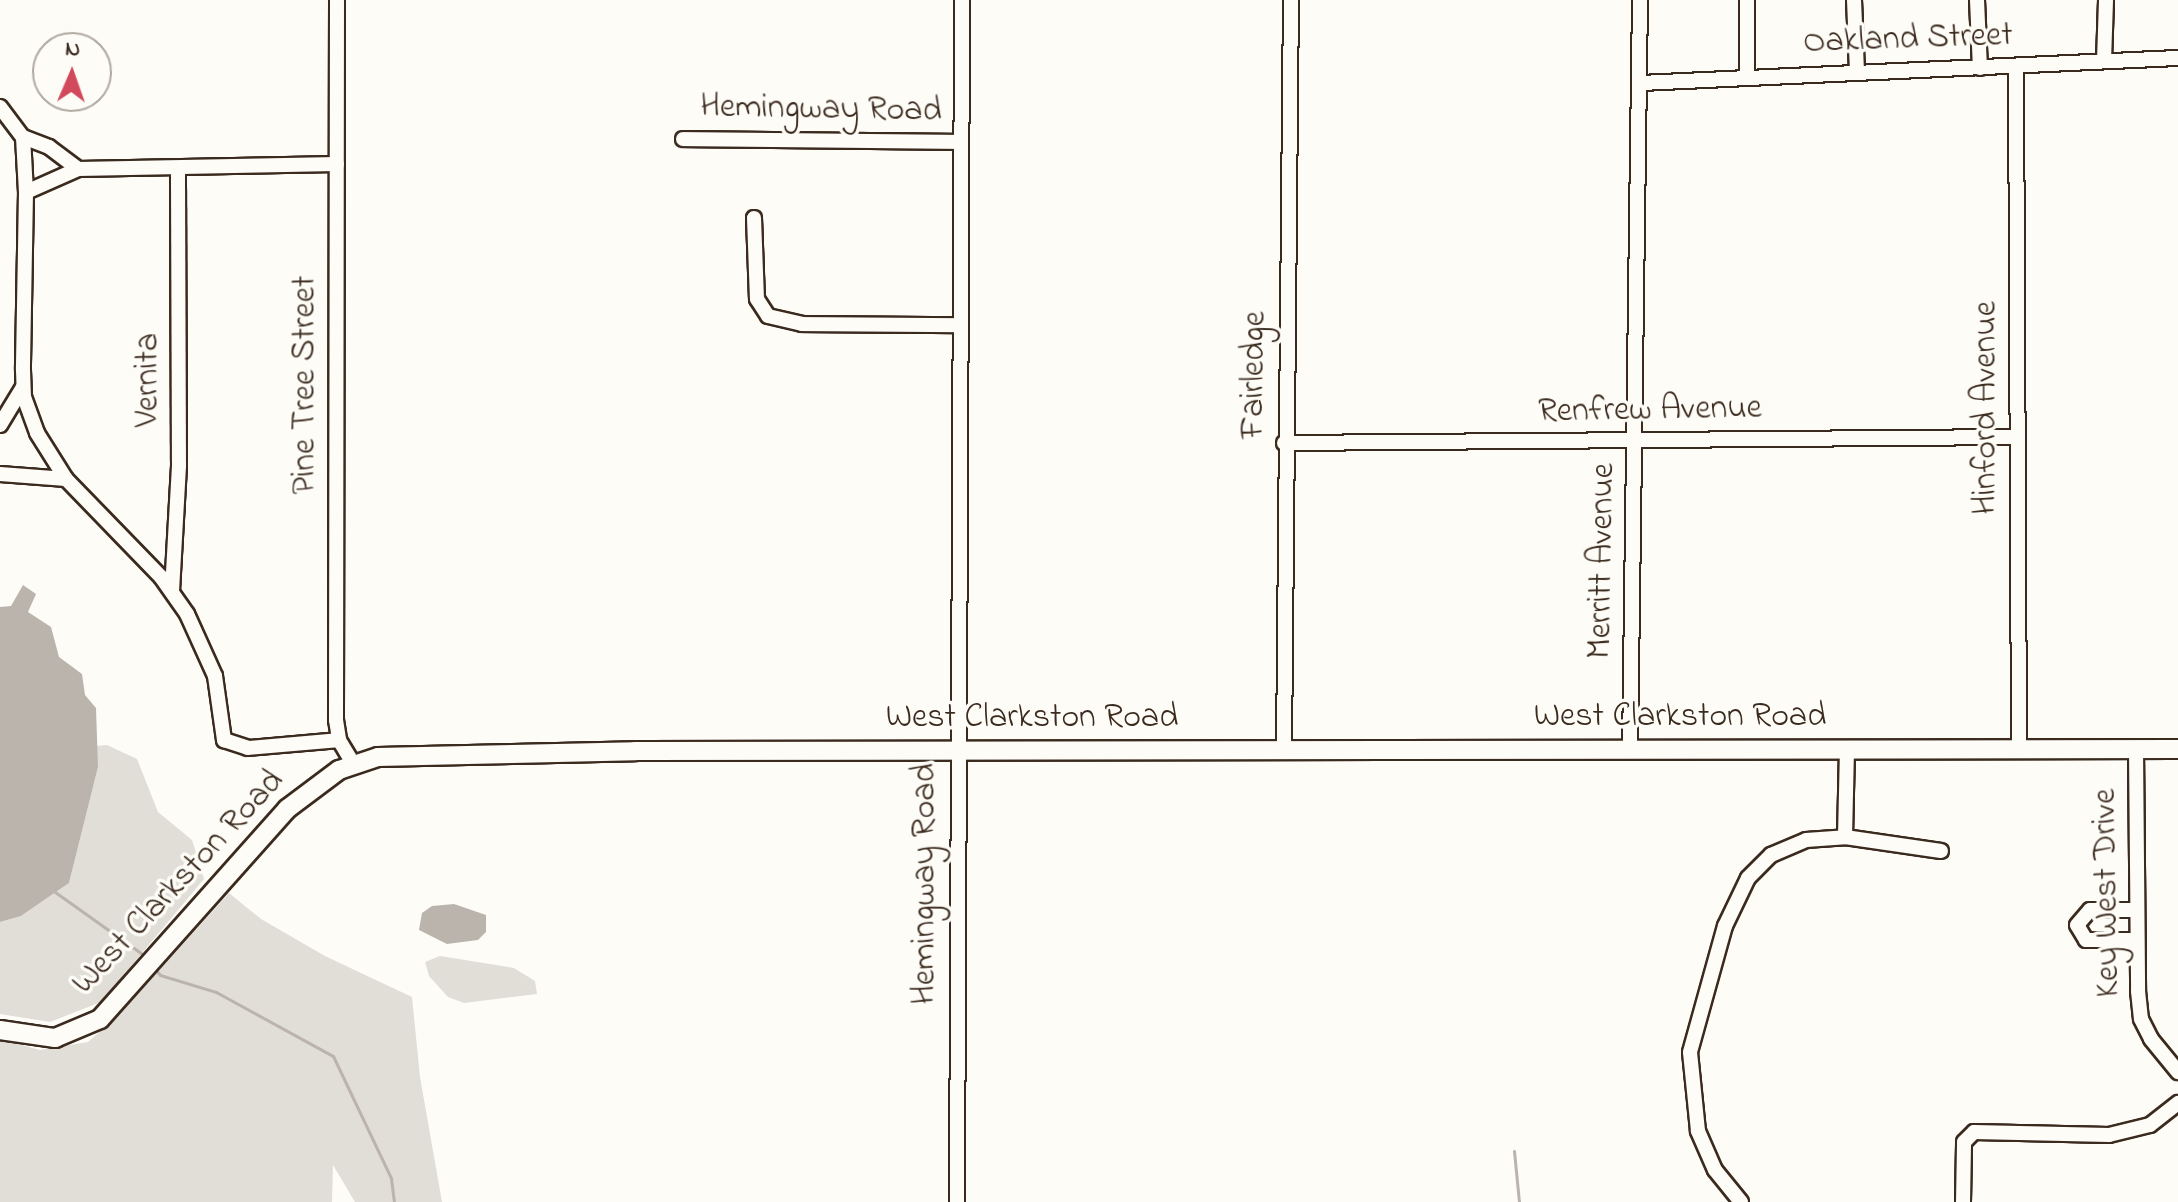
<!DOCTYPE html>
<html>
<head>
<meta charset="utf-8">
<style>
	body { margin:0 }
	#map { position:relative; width:2178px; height:1202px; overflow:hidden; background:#fdfcf7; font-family:"Indie Flower",sans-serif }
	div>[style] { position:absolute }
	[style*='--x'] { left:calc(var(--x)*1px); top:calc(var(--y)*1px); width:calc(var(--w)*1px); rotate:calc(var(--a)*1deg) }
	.green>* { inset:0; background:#e1ded7 }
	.water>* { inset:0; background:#bbb4ad }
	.stream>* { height:3px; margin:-1.5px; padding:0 1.5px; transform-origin:1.5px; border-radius:1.5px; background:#bbb4ad }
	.roads { filter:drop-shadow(2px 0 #3b2a1e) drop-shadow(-2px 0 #3b2a1e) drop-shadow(0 2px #3b2a1e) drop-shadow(0 -2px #3b2a1e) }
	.minor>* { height:14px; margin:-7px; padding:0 7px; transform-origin:7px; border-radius:7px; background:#fdfcf7 }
	.major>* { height:18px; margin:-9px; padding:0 9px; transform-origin:9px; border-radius:9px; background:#fdfcf7 }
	span { translate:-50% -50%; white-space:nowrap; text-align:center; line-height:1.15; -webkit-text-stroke:7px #fdfcf7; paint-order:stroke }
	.street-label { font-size:34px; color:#3b2a1e }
	.north { position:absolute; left:32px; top:32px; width:80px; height:80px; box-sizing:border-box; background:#fdfcf7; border:2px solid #afa8a0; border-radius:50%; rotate:2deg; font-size:22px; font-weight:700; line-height:32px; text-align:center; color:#3b2a1e }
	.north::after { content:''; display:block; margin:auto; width:28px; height:36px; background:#d1495b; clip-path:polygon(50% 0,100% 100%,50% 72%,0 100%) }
</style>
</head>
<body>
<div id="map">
	<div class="green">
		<div style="clip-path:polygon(107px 745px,137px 759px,158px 812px,192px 840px,204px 879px,101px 1002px,50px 1022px,0 1014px,0 922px,21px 916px,69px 883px,98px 767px,95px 746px)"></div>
		<div style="clip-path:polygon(229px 893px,261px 919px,325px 956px,412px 997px,420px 1077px,442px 1202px,355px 1202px,333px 1165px,332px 1202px,0 1202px,0 1039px,40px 1050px,88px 1042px,121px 1013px)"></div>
		<div style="clip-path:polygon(440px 956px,514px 968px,535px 981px,537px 994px,464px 1003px,448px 997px,429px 976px,425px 962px)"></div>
	</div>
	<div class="water">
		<div style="clip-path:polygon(23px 585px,36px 594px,28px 612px,51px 627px,59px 657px,82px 674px,85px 695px,96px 708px,98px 767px,69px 883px,21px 916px,0 922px,0 607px,11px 606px)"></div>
		<div style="clip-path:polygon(454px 904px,486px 915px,486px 932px,478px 940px,447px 944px,419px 930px,422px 913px,432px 906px)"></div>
	</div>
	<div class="stream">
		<div style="--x:55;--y:892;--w:110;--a:35.4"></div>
		<div style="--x:154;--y:968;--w:9;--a:49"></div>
		<div style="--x:160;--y:975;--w:59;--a:16.9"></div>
		<div style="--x:216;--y:992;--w:133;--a:28.7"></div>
		<div style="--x:333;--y:1056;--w:135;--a:64.6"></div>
		<div style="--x:391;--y:1178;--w:24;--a:83"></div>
		<div style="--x:1514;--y:1151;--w:51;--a:84.4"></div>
	</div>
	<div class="roads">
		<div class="minor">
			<div style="--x:337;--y:0;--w:720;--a:90.08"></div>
			<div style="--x:336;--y:720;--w:20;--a:81"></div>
			<div style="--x:339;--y:740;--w:29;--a:59"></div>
			<div style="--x:1854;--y:0;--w:72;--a:87.6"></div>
			<div style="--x:1977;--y:0;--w:68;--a:87.5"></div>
			<div style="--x:2104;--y:61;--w:61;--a:-88.1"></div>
			<div style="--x:2016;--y:66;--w:683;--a:89.75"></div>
			<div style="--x:1747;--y:77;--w:77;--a:-90"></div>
			<div style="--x:1641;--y:83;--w:538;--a:-2.67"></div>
			<div style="--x:0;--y:107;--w:38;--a:53"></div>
			<div style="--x:23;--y:137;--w:28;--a:21"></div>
			<div style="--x:49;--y:147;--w:36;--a:37"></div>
			<div style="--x:78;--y:169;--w:259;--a:-1.1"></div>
			<div style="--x:23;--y:137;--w:55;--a:86.9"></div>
			<div style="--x:683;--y:139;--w:276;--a:0.6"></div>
			<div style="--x:78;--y:169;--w:57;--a:156.1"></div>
			<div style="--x:26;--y:192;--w:178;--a:91"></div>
			<div style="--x:23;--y:370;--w:27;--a:88"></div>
			<div style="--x:24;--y:397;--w:38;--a:70"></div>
			<div style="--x:37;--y:433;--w:54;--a:57.8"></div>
			<div style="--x:66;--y:479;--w:136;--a:45.9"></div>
			<div style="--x:161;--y:577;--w:45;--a:54.9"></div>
			<div style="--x:187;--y:614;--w:68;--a:65.7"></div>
			<div style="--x:215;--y:676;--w:65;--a:82"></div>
			<div style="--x:224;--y:740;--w:25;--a:18"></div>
			<div style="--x:248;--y:748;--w:91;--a:-5"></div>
			<div style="--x:754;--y:218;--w:81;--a:87.9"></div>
			<div style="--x:757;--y:299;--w:20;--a:57"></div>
			<div style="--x:768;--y:316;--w:35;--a:13"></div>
			<div style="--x:802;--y:324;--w:156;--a:0.4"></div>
			<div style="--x:0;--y:425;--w:44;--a:-58.8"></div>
			<div style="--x:1284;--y:443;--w:732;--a:-0.47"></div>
			<div style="--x:0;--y:474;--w:66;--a:4.3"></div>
			<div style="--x:172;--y:591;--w:125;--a:-86.8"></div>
			<div style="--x:179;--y:466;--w:298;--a:-90.2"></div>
			<div style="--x:2136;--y:749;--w:242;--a:89.5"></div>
			<div style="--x:2138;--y:991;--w:28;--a:84"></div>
			<div style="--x:2141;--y:1019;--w:22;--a:63"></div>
			<div style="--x:2151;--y:1039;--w:43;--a:50.7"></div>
			<div style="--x:1284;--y:751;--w:751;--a:-89.47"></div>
			<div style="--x:1630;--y:751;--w:751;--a:-89.24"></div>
			<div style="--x:1845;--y:837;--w:87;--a:-88.7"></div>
			<div style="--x:2136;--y:940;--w:50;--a:180"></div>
			<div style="--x:2086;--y:940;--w:17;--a:-121"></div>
			<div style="--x:2077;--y:925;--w:20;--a:-49"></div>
			<div style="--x:2090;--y:910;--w:46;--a:0"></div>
			<div style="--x:957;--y:1202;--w:1202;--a:-89.76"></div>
			<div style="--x:1741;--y:1202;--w:41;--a:-129.1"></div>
			<div style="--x:1715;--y:1170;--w:43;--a:-113.6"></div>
			<div style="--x:1698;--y:1131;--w:79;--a:-95.8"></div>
			<div style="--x:1690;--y:1052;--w:131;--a:-74.5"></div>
			<div style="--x:1725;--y:926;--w:53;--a:-64.4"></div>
			<div style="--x:1748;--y:878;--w:33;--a:-45"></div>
			<div style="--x:1771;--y:855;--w:38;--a:-23"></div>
			<div style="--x:1806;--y:840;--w:39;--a:-4"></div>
			<div style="--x:1845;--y:837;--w:97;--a:8.3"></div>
			<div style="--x:1963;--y:1202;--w:60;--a:-89"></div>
			<div style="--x:1964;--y:1142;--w:14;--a:-45"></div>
			<div style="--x:1974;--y:1132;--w:135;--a:1.3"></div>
			<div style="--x:2109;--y:1135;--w:42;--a:-13.7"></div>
			<div style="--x:2150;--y:1125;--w:36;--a:-38"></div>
		</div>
		<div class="major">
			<div style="--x:0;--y:1030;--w:56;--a:8.3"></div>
			<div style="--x:55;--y:1038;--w:49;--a:-22.9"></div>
			<div style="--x:100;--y:1019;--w:281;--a:-48.3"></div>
			<div style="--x:287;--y:809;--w:65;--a:-36.9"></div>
			<div style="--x:339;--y:770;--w:41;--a:-18.4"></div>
			<div style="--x:378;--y:757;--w:257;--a:-1.3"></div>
			<div style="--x:635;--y:751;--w:1543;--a:-0.07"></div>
		</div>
	</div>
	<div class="street-label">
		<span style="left:1908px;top:40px;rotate:-2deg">Oakland Street</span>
		<span style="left:821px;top:110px;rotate:1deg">Hemingway Road</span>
		<span style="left:1255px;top:375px;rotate:-89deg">Fairledge</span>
		<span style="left:149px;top:380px;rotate:-90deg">Vernita</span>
		<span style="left:306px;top:385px;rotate:-90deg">Pine Tree Street</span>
		<span style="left:1987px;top:408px;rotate:-90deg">Hinford Avenue</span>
		<span style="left:1650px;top:411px;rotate:-1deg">Renfrew Avenue</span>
		<span style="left:1603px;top:561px;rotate:-89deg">Merritt Avenue</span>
		<span style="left:1680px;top:718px">West Clarkston Road</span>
		<span style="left:1032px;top:719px">West Clarkston Road</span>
		<span style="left:179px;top:883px;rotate:-47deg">West Clarkston Road</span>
		<span style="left:926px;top:884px;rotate:-90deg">Hemingway Road</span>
		<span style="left:2108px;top:893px;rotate:-91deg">Key West Drive</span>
	</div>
	<div class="north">N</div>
</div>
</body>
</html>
